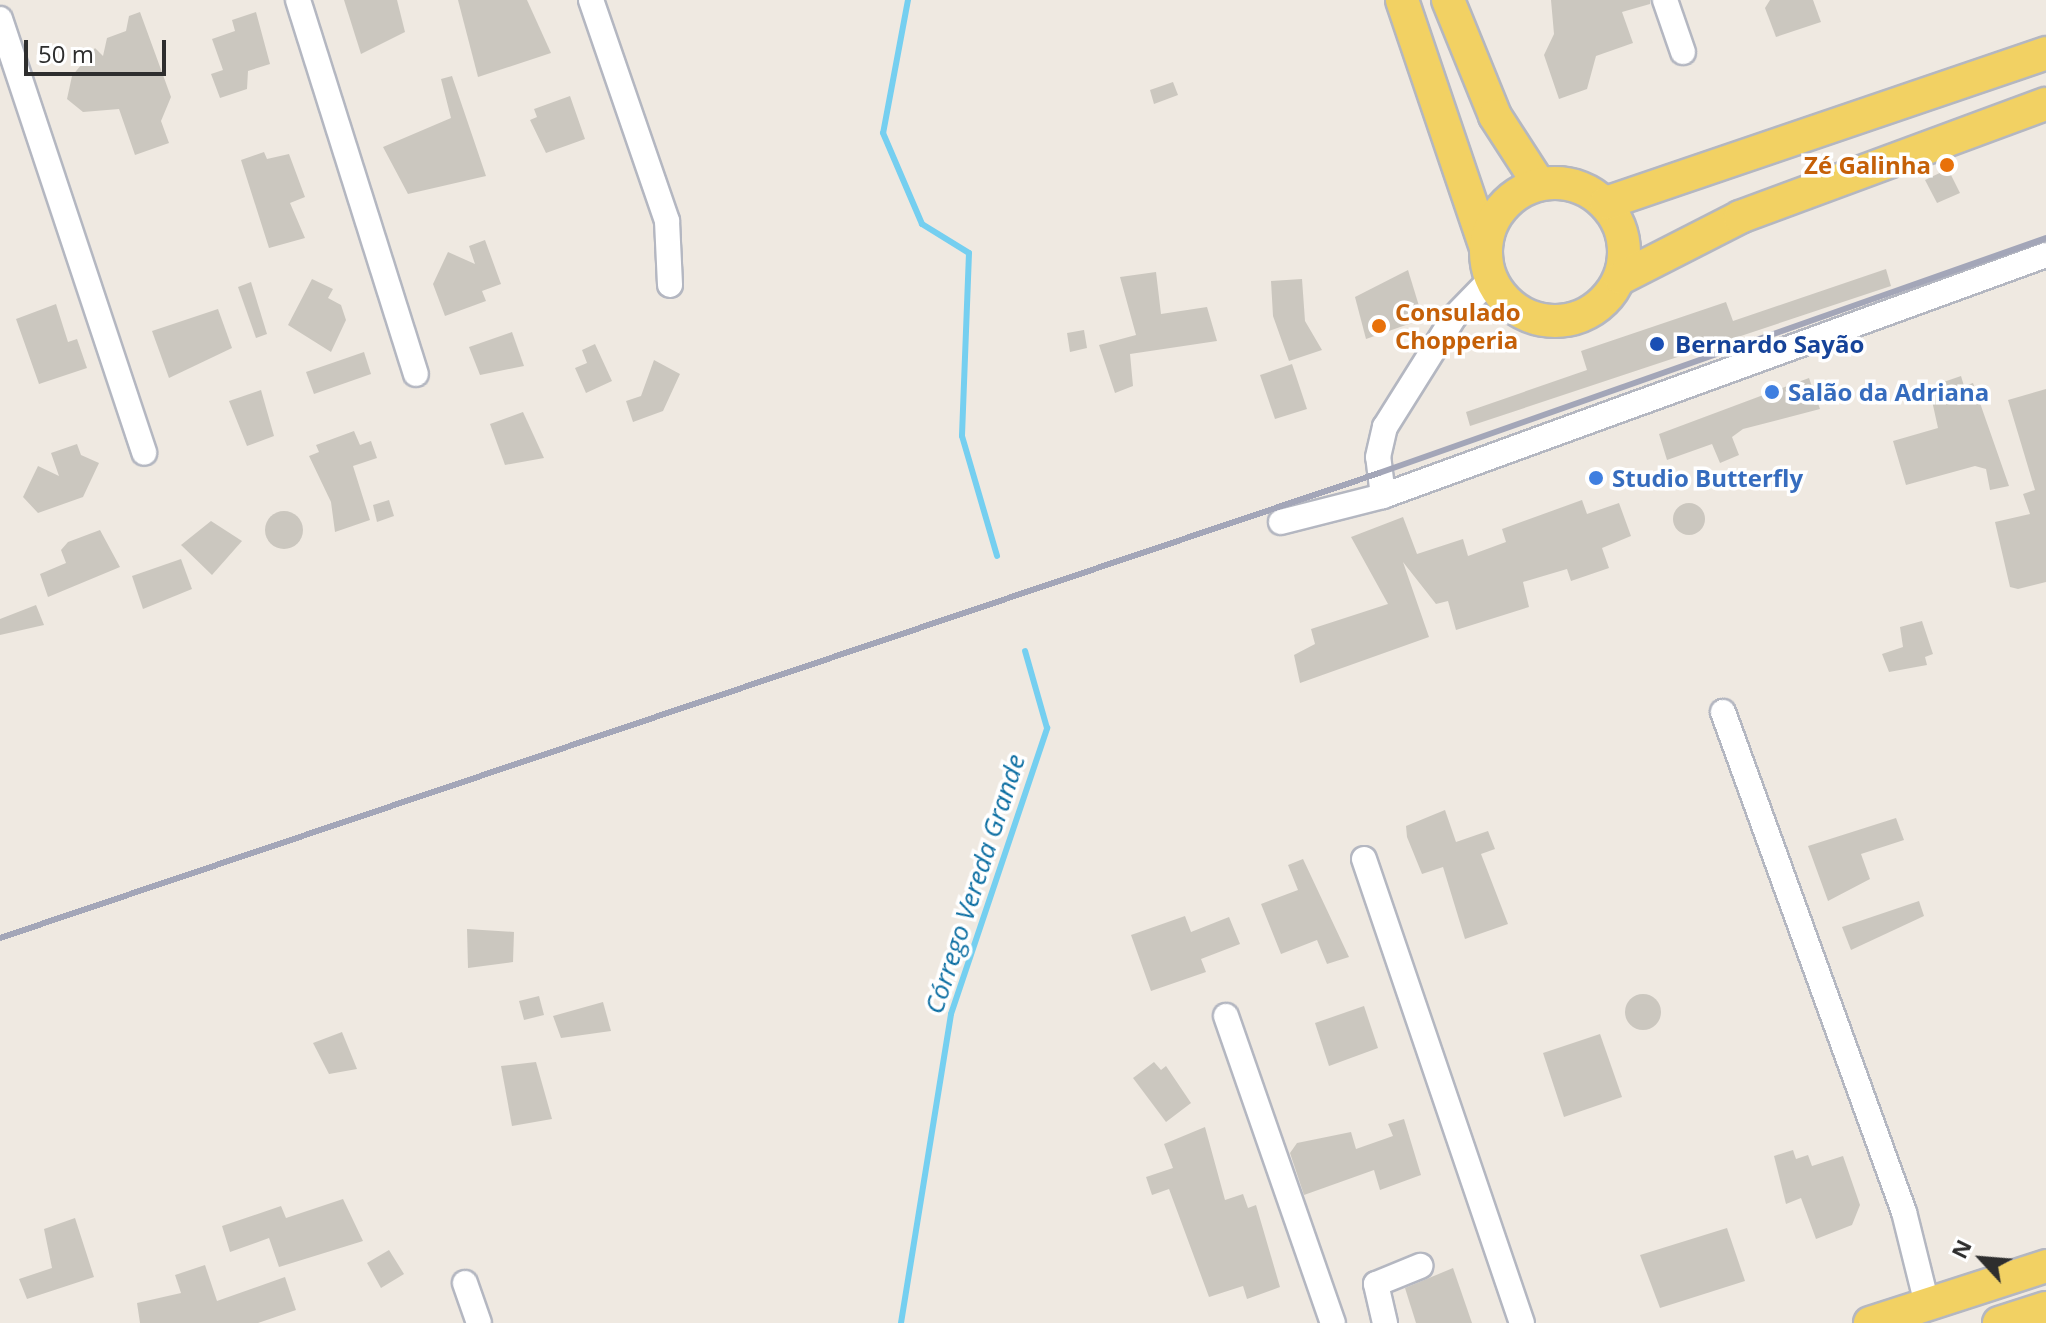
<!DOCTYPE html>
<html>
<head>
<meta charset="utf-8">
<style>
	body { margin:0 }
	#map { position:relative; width:2046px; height:1323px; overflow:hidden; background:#efe9e1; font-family:"Open Sans",sans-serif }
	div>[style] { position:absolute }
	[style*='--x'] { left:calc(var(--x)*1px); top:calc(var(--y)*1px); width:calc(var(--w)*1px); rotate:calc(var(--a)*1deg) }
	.stream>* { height:6px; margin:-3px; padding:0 3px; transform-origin:3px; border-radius:3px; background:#75cff0 }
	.building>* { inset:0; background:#cbc7bf }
	.round { border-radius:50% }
	.roads { filter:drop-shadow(2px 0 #b4b7c1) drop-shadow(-2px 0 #b4b7c1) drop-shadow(0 2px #b4b7c1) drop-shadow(0 -2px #b4b7c1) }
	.minor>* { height:24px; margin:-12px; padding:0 12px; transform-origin:12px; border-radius:12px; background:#fff }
	.major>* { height:32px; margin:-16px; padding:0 16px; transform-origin:16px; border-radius:16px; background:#f2d163 }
	.major>.ring { margin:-16px; padding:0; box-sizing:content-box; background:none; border:32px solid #f2d163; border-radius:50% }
	.rail>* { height:6px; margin:-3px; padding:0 3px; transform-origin:3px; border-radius:3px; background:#a3a6b8 }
	.dots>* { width:22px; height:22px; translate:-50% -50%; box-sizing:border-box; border:4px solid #fff; border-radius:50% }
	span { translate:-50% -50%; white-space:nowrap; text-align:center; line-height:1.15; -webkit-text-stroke:7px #fff; paint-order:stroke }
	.food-label { font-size:24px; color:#c56008; font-weight:700 }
	.right { translate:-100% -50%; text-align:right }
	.left { translate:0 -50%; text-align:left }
	.transit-label { font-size:24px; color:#164399; font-weight:700 }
	.shop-label { font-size:24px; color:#366cbe; font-weight:700 }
	.water-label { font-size:26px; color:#0d6fa3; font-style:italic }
	.north { position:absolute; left:1942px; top:1219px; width:80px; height:80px; -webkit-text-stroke:6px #fff; paint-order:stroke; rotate:296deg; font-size:22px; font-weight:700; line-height:32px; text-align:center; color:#2e2e2e }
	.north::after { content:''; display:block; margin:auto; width:28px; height:36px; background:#2e2e2e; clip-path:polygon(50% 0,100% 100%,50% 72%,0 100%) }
	.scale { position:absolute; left:24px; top:40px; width:142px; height:36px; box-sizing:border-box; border:4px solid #2e2e2e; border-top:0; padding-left:10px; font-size:24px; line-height:28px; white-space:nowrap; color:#2e2e2e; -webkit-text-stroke:6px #fff; paint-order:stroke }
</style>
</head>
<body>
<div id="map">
	<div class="stream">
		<div style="--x:908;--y:0;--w:135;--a:100.6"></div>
		<div style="--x:883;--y:133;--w:99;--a:66.8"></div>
		<div style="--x:922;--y:224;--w:55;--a:31.7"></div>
		<div style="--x:969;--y:253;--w:183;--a:92.2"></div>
		<div style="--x:962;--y:436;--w:125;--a:73.7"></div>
		<div style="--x:901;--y:1323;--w:313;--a:-80.8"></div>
		<div style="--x:951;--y:1014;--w:302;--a:-71.4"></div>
		<div style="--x:1047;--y:728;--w:80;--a:-105.9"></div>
	</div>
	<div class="building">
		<div style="clip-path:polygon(344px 0,397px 0,405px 32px,361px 54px)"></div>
		<div style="clip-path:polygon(458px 0,527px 0,551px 53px,478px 77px)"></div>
		<div style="clip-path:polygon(1551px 0,1650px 0,1650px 4px,1622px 12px,1633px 43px,1596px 56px,1587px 89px,1559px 99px,1544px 55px,1554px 34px)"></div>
		<div style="clip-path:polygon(1770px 0,1813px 0,1821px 22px,1776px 37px,1765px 8px)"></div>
		<div style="clip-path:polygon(140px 12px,171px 97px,161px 121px,169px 143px,135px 155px,119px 109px,83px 112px,67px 99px,72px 76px,95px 48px,103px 56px,107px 38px,126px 31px,129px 16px)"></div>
		<div style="clip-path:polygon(256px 12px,270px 64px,248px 71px,247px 89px,220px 98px,211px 74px,223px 70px,212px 39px,235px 31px,232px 20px)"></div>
		<div style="clip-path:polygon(452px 76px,486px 176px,408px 194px,383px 147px,451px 118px,441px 79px)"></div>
		<div style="clip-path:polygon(1173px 82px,1178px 95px,1154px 104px,1150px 90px)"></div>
		<div style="clip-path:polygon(570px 96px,585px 139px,546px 153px,530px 120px,537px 117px,534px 109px)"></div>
		<div style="clip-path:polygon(264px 152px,267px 159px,289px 154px,305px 197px,290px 203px,305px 238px,269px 248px,241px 160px)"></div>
		<div style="clip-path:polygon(1948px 169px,1960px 193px,1937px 203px,1925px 180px)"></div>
		<div style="clip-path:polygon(485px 240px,501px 284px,482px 291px,486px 301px,445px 316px,433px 284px,448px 252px,475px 264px,469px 246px)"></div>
		<div style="clip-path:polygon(1886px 269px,1891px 286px,1470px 426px,1466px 412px,1587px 370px,1581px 351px,1726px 302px,1733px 321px)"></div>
		<div style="clip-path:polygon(1408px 270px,1423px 319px,1366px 339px,1355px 297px)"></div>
		<div style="clip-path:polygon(1156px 272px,1161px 314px,1207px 307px,1217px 341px,1130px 354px,1133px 386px,1115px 393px,1099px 345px,1136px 335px,1120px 277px)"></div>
		<div style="clip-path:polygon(312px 279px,333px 289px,328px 298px,341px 305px,346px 320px,331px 352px,288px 325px)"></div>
		<div style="clip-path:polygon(1302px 279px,1305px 321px,1322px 350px,1289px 361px,1273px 316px,1271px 281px)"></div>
		<div style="clip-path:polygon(251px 282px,267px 334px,256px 338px,238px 287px)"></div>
		<div style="clip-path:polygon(56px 304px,68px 342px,77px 339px,87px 368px,39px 384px,16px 319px)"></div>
		<div style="clip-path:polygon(218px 309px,232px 348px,169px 378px,152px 331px)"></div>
		<div style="clip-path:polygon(1084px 330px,1087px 348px,1070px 352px,1067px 333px)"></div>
		<div style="clip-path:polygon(512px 332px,524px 366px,480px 375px,469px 347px)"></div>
		<div style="clip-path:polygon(595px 344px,612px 381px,586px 393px,575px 368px,587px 363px,582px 350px)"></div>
		<div style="clip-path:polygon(364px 352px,371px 374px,314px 394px,306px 372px)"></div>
		<div style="clip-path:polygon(654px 360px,680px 374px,663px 411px,633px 422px,626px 401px,641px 396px)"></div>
		<div style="clip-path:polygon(1292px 364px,1307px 409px,1275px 419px,1260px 375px)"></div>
		<div style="clip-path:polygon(1961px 376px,1964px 386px,1973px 383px,2009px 486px,1990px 490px,1986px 469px,1975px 466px,1906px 485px,1893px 441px,1938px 428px,1929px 387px)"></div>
		<div style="clip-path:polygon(1809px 378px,1820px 409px,1743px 429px,1732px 437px,1739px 455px,1720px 463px,1712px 444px,1667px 460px,1659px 434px)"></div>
		<div style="clip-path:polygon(2046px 389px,2046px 582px,2018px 589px,2010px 587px,1995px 522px,2030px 514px,2023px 494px,2035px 490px,2008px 400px)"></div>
		<div style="clip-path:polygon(261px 390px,274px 436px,247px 446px,229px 401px)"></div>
		<div style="clip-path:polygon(523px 412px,544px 458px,505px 465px,490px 424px)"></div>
		<div style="clip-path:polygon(354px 431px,360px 445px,371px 441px,377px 458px,353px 466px,370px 520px,335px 532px,331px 502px,309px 456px,319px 452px,316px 445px)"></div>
		<div style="clip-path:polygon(77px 444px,81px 455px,99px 463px,83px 497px,38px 513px,23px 497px,38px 466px,59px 476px,51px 453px)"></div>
		<div style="clip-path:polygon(389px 500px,394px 516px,377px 522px,373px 505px)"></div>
		<div style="clip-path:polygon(1582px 500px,1587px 514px,1619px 503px,1631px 536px,1602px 548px,1609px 568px,1571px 581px,1567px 569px,1523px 582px,1529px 607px,1456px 630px,1448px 601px,1436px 604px,1403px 562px,1429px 637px,1300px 683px,1294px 655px,1315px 644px,1311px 629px,1388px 604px,1351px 537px,1403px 517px,1417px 554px,1463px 539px,1468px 556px,1506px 542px,1502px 529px)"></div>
		<div class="round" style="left:1673px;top:503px;width:32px;height:32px"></div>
		<div class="round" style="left:265px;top:511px;width:38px;height:38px"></div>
		<div style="clip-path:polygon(211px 521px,242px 541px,212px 575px,181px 545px)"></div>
		<div style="clip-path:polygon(100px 530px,120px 567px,48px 597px,40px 574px,66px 563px,61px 550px,68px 542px)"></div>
		<div style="clip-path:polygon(181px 559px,192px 589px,143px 609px,132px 576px)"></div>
		<div style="clip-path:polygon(36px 605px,44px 625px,0 635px,0 619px)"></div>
		<div style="clip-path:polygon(1922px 621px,1933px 654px,1925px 657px,1927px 665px,1889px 672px,1882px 654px,1903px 647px,1900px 627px)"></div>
		<div style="clip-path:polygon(1445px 810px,1456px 842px,1488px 831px,1495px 849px,1481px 854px,1508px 924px,1465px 939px,1443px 867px,1422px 874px,1407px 837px,1406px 826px)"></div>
		<div style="clip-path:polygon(1896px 818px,1904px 840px,1861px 854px,1870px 879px,1828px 901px,1808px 846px)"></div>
		<div style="clip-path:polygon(1303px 859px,1349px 957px,1327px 964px,1317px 940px,1281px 954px,1261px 904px,1298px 890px,1288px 865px)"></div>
		<div style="clip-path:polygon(1919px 901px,1924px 916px,1851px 950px,1842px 927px)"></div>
		<div style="clip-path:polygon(1185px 916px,1191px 932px,1229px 917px,1240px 944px,1201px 959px,1206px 972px,1151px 991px,1131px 935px)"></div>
		<div style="clip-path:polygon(467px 929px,514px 932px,513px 962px,468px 968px)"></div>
		<div class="round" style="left:1625px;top:994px;width:36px;height:36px"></div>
		<div style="clip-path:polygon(539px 996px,544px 1015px,524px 1020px,519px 1001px)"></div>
		<div style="clip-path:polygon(603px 1002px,611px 1031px,561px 1038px,553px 1016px)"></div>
		<div style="clip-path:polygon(1364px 1006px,1378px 1048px,1329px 1066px,1315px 1023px)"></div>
		<div style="clip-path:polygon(342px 1032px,357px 1069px,329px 1074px,313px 1043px)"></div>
		<div style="clip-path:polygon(1600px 1034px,1622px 1097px,1564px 1117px,1543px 1053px)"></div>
		<div style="clip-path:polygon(536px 1062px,552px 1119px,512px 1126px,501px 1066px)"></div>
		<div style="clip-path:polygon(1154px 1062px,1161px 1070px,1166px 1066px,1191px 1103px,1166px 1122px,1133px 1078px)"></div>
		<div style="clip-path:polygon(1404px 1119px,1421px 1175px,1380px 1190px,1374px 1170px,1304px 1195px,1290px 1153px,1297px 1143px,1351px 1132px,1356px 1149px,1393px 1136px,1388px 1124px)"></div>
		<div style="clip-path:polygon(1205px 1127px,1225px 1200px,1243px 1194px,1248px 1208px,1256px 1205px,1280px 1287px,1247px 1299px,1243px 1286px,1209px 1297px,1169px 1189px,1152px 1195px,1146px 1177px,1173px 1168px,1164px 1144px)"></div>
		<div style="clip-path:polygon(1793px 1150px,1796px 1159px,1808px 1155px,1812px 1166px,1843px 1156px,1860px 1205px,1852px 1225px,1816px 1239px,1801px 1198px,1786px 1204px,1774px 1156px)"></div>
		<div style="clip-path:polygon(343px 1199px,363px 1241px,279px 1267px,269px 1238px,230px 1252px,222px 1226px,281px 1206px,286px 1218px)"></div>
		<div style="clip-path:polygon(75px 1218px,94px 1277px,27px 1299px,19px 1279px,52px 1268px,44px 1229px)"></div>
		<div style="clip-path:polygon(1727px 1228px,1745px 1281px,1660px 1308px,1640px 1255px)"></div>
		<div style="clip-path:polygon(389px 1250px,404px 1274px,381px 1288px,367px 1263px)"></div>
		<div style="clip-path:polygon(205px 1265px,217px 1301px,285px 1277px,296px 1310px,258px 1323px,140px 1323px,137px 1303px,181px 1293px,175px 1275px)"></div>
		<div style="clip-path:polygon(1453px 1268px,1472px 1323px,1416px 1323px,1405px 1288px)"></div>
	</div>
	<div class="roads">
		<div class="minor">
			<div style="--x:298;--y:0;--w:392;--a:72.5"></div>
			<div style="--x:591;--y:0;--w:234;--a:71"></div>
			<div style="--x:667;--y:221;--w:64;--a:87.3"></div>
			<div style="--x:1665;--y:0;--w:55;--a:70.9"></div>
			<div style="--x:0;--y:19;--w:457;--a:71.6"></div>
			<div style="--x:1383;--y:496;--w:39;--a:-97"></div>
			<div style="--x:1378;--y:457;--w:31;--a:-77"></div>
			<div style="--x:1385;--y:427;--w:130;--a:-57.9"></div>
			<div style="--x:1454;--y:317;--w:53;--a:-45.8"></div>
			<div style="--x:1281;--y:522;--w:105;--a:-14.3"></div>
			<div style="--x:1383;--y:496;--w:705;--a:-19.98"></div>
			<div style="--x:1723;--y:712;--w:532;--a:70.1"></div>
			<div style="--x:1904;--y:1212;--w:95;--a:76"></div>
			<div style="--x:1364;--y:859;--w:490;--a:71.2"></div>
			<div style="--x:1226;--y:1016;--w:325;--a:70.8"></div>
			<div style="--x:465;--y:1283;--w:42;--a:70.7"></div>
			<div style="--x:1385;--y:1323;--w:40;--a:-103"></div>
			<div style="--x:1376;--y:1284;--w:48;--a:-22.2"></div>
		</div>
		<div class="major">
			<div style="--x:1402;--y:0;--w:262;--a:71.3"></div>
			<div style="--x:1448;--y:0;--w:125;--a:67.9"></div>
			<div style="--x:1495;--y:116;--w:81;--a:57.1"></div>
			<div class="ring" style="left:1486px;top:183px;width:106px;height:106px"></div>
			<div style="--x:1606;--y:203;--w:465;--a:-18.8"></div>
			<div style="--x:1621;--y:278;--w:134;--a:-27.1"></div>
			<div style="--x:1740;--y:217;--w:326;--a:-20.3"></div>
			<div style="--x:1870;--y:1323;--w:185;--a:-17.9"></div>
			<div style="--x:1999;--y:1323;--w:49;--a:-17.7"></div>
		</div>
	</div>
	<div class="rail">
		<div style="--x:0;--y:938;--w:1455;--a:-18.63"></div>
		<div style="--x:1379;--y:473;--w:707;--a:-19.41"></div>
	</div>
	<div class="dots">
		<div style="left:1947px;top:165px;background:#e8710a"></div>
		<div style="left:1379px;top:326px;background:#e8710a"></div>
		<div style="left:1657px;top:344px;background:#1a4fb4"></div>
		<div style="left:1772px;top:392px;background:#3f7fe0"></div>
		<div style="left:1596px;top:478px;background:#3f7fe0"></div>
	</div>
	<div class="food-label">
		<span class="right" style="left:1931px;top:165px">Zé Galinha</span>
		<span class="left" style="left:1395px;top:326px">Consulado<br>Chopperia</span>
	</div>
	<div class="transit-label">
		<span class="left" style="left:1675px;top:344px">Bernardo Sayão</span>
	</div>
	<div class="shop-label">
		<span class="left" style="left:1788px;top:392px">Salão da Adriana</span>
		<span class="left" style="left:1612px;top:478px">Studio Butterfly</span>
	</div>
	<div class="water-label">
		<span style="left:975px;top:884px;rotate:-72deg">Córrego Vereda Grande</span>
	</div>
	<div class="north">N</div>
	<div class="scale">50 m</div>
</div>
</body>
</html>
